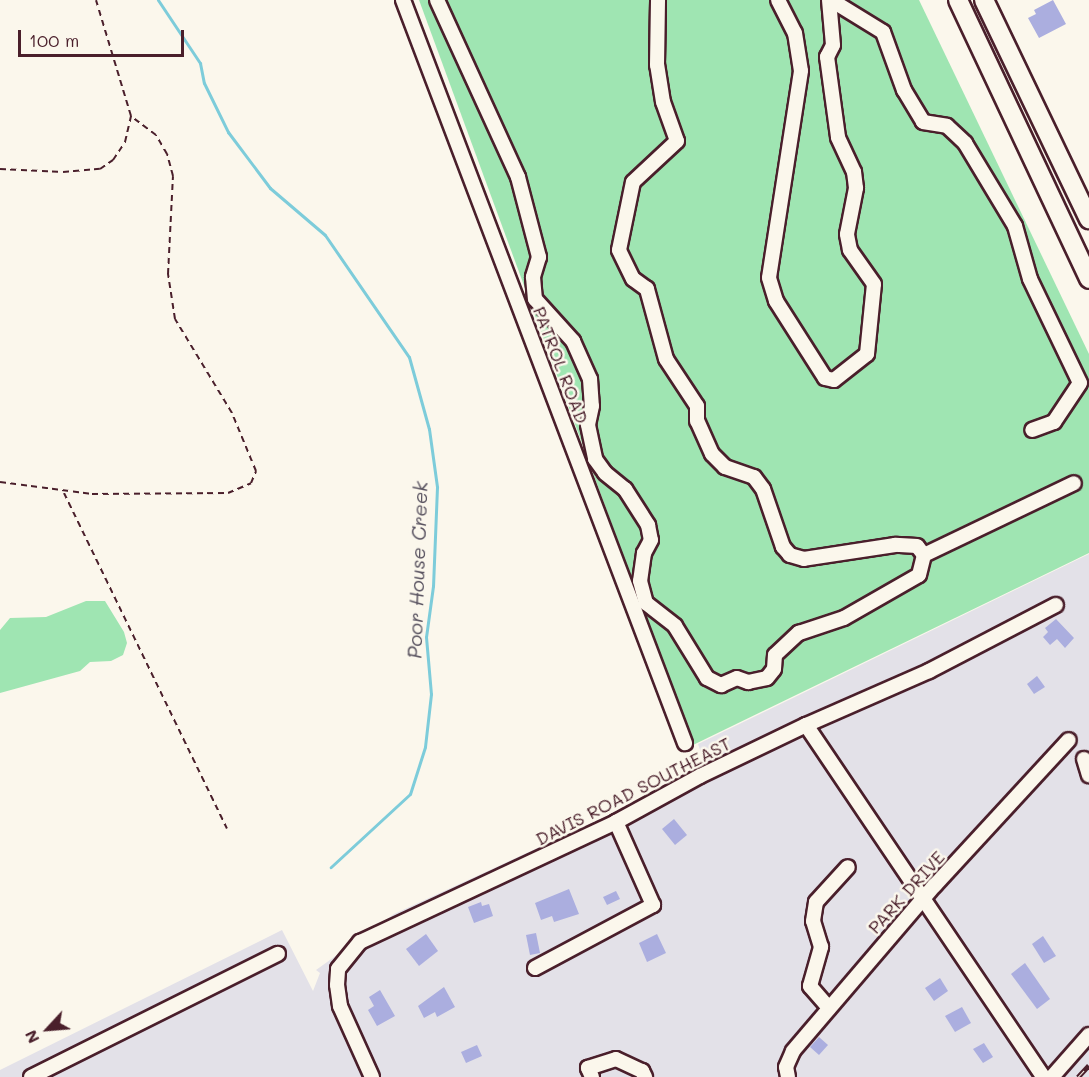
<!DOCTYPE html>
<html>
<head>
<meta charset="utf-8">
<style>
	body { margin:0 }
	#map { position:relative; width:1089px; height:1077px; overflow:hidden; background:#fbf7ec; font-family:Mali,sans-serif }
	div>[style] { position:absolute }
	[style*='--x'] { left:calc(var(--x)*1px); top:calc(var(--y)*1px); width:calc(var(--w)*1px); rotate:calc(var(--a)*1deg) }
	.built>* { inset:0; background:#e3e1e8 }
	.green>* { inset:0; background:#9fe5b2 }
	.stream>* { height:3px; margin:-1.5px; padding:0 1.5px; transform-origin:1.5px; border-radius:1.5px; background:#7dccda }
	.building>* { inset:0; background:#abaedf }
	.path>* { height:2px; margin-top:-1px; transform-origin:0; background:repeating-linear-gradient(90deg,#4a1f2b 0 6px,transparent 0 10.5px) }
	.roads { filter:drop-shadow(2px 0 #4a1f2b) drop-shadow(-2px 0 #4a1f2b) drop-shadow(0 2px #4a1f2b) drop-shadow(0 -2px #4a1f2b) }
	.minor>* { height:14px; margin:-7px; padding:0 7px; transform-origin:7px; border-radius:7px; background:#fbf7ec }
	.major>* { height:18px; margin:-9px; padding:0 9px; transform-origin:9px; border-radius:9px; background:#fbf7ec }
	.rail>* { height:5px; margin-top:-2.5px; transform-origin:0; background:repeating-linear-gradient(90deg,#fbf7ec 0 9px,#4a1f2b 0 18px); box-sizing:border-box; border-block:2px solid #4a1f2b }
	span { translate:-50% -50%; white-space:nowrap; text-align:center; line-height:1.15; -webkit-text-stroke:5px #fbf7ec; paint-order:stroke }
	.street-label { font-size:18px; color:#4a1f2b }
	.water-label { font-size:20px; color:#595360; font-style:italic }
	.north { position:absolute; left:18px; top:999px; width:60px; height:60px; -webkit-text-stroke:4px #fbf7ec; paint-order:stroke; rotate:244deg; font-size:16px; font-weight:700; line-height:24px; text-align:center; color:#4a1f2b }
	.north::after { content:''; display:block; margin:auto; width:21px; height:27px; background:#4a1f2b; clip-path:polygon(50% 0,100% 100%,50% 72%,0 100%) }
	.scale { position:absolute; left:18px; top:30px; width:166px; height:27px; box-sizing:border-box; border:3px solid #4a1f2b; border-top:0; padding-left:8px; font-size:18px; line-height:21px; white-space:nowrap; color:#4a1f2b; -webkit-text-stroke:4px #fbf7ec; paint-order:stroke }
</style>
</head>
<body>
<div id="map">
	<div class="built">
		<div style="clip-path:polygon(1089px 554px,1089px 1077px,0 1077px,0 1070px,282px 930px,313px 991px,320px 973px,316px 970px,394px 914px,707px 770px,698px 744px)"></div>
	</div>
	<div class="green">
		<div style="clip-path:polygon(419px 0,919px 0,1089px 354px,1089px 553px,693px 745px)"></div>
		<div style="clip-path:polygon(86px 601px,105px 601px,124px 632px,127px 643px,123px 655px,111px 661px,90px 662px,80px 671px,0 693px,0 630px,10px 618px,46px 617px)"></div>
	</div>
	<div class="stream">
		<div style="--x:158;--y:0;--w:76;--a:56.3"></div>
		<div style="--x:200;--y:63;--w:20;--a:79"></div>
		<div style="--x:204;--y:83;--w:55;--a:63.9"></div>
		<div style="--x:228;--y:132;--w:70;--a:53.1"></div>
		<div style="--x:270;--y:188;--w:72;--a:40.5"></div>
		<div style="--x:325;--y:235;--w:148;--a:55.5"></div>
		<div style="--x:409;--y:357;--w:75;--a:74.5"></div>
		<div style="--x:429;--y:429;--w:59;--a:82.1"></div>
		<div style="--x:437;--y:487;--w:99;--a:92.3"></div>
		<div style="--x:433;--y:586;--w:51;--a:97.8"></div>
		<div style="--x:426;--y:637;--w:57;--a:85"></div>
		<div style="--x:431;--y:694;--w:53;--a:96.5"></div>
		<div style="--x:425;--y:747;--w:49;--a:107.7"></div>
		<div style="--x:410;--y:794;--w:108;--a:137.3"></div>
	</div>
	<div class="building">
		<div style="clip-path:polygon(1053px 0,1066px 24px,1039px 38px,1028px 18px,1036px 14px,1034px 10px)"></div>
		<div style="clip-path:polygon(1056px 619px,1074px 638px,1065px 648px,1057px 639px,1050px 645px,1043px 637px,1048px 632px,1045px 628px)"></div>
		<div style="clip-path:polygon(1037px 676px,1045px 687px,1034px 694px,1027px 684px)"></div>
		<div style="clip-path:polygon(674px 819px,687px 835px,675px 845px,662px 829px)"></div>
		<div style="clip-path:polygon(569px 889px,579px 914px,554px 922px,552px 916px,541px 920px,535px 903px)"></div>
		<div style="clip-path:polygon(616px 891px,620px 899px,607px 905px,603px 897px)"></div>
		<div style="clip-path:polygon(481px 902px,482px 906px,489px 904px,493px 916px,474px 923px,468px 907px)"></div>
		<div style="clip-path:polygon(536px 933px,540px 953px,530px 955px,526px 935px)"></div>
		<div style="clip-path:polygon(426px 934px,438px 951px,419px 966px,406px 949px)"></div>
		<div style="clip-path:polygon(657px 934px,666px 953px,647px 962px,639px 943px)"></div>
		<div style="clip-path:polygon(1043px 936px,1056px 956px,1044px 963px,1032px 944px)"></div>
		<div style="clip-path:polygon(1025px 963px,1050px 999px,1037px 1009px,1011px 974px)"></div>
		<div style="clip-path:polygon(940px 978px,948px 991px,934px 1001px,925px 988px)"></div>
		<div style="clip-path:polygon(444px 987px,455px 1007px,437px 1017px,435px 1012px,424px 1018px,418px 1006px)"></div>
		<div style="clip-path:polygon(380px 990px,395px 1016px,377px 1026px,368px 1010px,374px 1006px,369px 997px)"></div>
		<div style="clip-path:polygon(962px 1007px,971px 1023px,955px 1032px,945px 1016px)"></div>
		<div style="clip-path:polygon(819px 1037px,828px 1045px,819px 1055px,810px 1047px)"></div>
		<div style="clip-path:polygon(984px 1043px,993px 1057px,983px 1063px,973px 1049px)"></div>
		<div style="clip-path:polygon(477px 1045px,482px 1056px,466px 1063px,461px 1052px)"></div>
	</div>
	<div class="path">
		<div style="--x:0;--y:169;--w:63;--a:2.7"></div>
		<div style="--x:63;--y:172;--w:37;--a:-5"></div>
		<div style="--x:100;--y:169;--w:16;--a:-35"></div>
		<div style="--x:113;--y:160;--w:22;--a:-56"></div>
		<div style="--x:125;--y:142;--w:27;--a:-77"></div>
		<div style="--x:0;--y:482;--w:93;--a:7.4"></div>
		<div style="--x:92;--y:494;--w:136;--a:-0.4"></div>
		<div style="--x:228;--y:493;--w:25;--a:-23"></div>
		<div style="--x:251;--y:483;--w:13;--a:-67"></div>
		<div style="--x:256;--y:471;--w:63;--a:-112.5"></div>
		<div style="--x:232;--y:413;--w:110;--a:-121.2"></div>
		<div style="--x:175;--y:319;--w:46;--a:-98.8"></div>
		<div style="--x:168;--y:274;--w:98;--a:-87.1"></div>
		<div style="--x:173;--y:176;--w:23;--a:-105"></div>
		<div style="--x:167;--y:154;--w:22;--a:-120"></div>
		<div style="--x:156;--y:135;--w:31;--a:-143"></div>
		<div style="--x:131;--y:116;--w:121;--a:-106.8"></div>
		<div style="--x:64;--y:493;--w:373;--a:64.1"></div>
	</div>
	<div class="roads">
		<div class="minor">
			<div style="--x:403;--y:0;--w:795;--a:69.22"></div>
			<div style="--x:437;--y:0;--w:195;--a:65.4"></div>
			<div style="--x:518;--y:177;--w:83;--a:75.3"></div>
			<div style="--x:539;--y:257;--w:21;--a:107"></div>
			<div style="--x:533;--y:277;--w:22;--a:85"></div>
			<div style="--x:535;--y:299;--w:57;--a:47.9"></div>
			<div style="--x:573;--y:341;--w:42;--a:65.9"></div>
			<div style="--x:590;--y:379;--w:27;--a:86"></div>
			<div style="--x:592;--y:406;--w:19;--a:102"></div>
			<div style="--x:588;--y:425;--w:35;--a:78"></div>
			<div style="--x:595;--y:459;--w:17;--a:54"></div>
			<div style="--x:605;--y:473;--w:26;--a:39"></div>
			<div style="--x:625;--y:489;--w:43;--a:57.4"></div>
			<div style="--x:648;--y:525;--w:15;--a:79"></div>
			<div style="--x:651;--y:540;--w:15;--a:118"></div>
			<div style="--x:644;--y:553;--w:28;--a:98"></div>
			<div style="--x:640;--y:581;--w:23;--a:75"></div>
			<div style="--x:646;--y:603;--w:37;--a:38"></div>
			<div style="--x:675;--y:626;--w:61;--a:58.4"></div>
			<div style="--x:707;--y:678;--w:16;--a:27"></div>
			<div style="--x:721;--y:685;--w:17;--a:-24"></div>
			<div style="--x:737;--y:678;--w:12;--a:20"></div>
			<div style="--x:748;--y:682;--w:19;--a:-12"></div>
			<div style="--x:767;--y:678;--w:11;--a:-52"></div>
			<div style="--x:774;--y:669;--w:14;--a:-86"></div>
			<div style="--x:775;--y:655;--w:33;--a:-43"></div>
			<div style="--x:799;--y:633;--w:47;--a:-18.4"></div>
			<div style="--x:844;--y:618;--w:86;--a:-29.8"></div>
			<div style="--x:919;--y:575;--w:21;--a:-76"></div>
			<div style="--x:924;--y:555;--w:11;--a:-128"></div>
			<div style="--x:917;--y:546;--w:22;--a:-177"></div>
			<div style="--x:895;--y:545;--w:92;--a:171.3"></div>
			<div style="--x:804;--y:559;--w:15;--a:-164"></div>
			<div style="--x:790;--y:555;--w:11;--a:-131"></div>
			<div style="--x:783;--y:547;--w:61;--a:-109"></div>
			<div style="--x:763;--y:489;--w:15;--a:-127"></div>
			<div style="--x:754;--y:477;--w:31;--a:-161"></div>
			<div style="--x:725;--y:467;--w:18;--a:-135"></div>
			<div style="--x:712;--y:454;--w:36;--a:-114"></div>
			<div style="--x:697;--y:421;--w:15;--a:-90"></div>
			<div style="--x:697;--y:406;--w:56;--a:-123.4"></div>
			<div style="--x:666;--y:359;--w:73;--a:-105.2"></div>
			<div style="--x:647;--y:289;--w:17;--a:-144"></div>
			<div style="--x:633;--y:279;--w:32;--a:-116"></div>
			<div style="--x:619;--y:250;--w:69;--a:-78.4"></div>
			<div style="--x:633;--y:182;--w:60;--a:-43"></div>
			<div style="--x:677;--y:141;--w:41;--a:-109.7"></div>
			<div style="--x:663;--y:102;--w:37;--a:-99"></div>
			<div style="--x:657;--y:65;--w:65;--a:-89.1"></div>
			<div style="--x:778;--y:0;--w:37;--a:63"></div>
			<div style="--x:795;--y:33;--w:38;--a:81"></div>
			<div style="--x:801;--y:71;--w:209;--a:98.8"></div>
			<div style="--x:769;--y:278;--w:24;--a:73"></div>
			<div style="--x:776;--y:301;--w:91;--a:57.5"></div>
			<div style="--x:825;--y:378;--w:9;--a:13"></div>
			<div style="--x:834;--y:380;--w:42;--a:-38.2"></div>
			<div style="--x:867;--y:354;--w:70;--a:-84.3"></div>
			<div style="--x:874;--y:284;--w:42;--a:-125.2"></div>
			<div style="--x:850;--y:250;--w:16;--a:-101"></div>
			<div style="--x:847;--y:234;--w:47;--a:-78.9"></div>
			<div style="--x:856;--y:188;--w:16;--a:-97"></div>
			<div style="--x:854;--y:172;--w:38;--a:-115"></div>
			<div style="--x:838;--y:137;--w:81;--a:-97.8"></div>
			<div style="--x:827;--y:57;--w:13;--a:-63"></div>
			<div style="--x:833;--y:45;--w:45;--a:-95.1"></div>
			<div style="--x:831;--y:0;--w:61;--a:31.6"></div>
			<div style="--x:883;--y:32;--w:62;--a:70.1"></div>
			<div style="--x:904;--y:90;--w:37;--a:59"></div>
			<div style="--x:923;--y:122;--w:24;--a:9"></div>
			<div style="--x:947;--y:126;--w:25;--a:43"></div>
			<div style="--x:965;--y:143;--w:97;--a:58.9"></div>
			<div style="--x:1015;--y:226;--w:55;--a:74.2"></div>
			<div style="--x:1030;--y:279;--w:115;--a:64.3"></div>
			<div style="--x:1080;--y:383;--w:47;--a:123.7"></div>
			<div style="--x:1054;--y:422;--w:23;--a:160"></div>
			<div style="--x:924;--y:555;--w:166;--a:-25.6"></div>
			<div style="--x:806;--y:725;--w:424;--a:56"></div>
			<div style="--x:1084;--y:759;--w:17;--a:73"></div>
			<div style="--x:535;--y:968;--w:134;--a:-28.1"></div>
			<div style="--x:653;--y:905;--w:91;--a:-114"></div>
			<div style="--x:829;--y:1008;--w:29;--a:-131"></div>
			<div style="--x:810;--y:986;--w:41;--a:-74.2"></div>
			<div style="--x:821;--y:947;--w:27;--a:-107"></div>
			<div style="--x:813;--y:921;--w:19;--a:-81"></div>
			<div style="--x:816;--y:902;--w:47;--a:-47.6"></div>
			<div style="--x:31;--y:1077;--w:276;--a:-26.5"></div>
			<div style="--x:372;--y:1077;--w:78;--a:-114.3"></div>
			<div style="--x:340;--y:1006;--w:21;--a:-98"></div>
			<div style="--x:337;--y:985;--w:16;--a:-86"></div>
			<div style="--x:338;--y:969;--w:35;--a:-51"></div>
			<div style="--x:360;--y:942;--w:283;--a:-25.1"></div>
			<div style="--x:616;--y:822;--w:96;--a:-28.7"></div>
			<div style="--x:700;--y:776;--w:118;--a:-25.7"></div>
			<div style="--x:806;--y:725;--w:134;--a:-23.7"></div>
			<div style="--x:929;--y:671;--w:143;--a:-27.5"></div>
			<div style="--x:592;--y:1077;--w:10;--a:-114"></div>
			<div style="--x:588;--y:1068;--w:29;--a:-18"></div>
			<div style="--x:616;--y:1059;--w:29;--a:25"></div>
			<div style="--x:642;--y:1071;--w:7;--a:63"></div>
			<div style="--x:788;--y:1077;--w:10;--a:-101"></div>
			<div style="--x:786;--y:1067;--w:17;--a:-66"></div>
			<div style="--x:793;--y:1051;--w:218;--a:-49.5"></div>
			<div style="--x:935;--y:885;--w:197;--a:-47.3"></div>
			<div style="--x:1052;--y:1077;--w:56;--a:-48.6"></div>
		</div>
		<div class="major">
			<div style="--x:958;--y:0;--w:308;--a:64.8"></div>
			<div style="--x:984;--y:0;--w:243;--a:64.4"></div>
		</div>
	</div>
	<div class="rail">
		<div style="--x:1078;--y:1077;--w:16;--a:-47"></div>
	</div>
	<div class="street-label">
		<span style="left:561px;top:365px;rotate:69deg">PATROL ROAD</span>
		<span style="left:633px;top:791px;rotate:-27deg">DAVIS ROAD SOUTHEAST</span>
		<span style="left:906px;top:892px;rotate:-48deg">PARK DRIVE</span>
	</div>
	<div class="water-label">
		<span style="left:417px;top:570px;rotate:-88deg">Poor House Creek</span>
	</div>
	<div class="north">N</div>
	<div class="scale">100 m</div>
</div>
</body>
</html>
